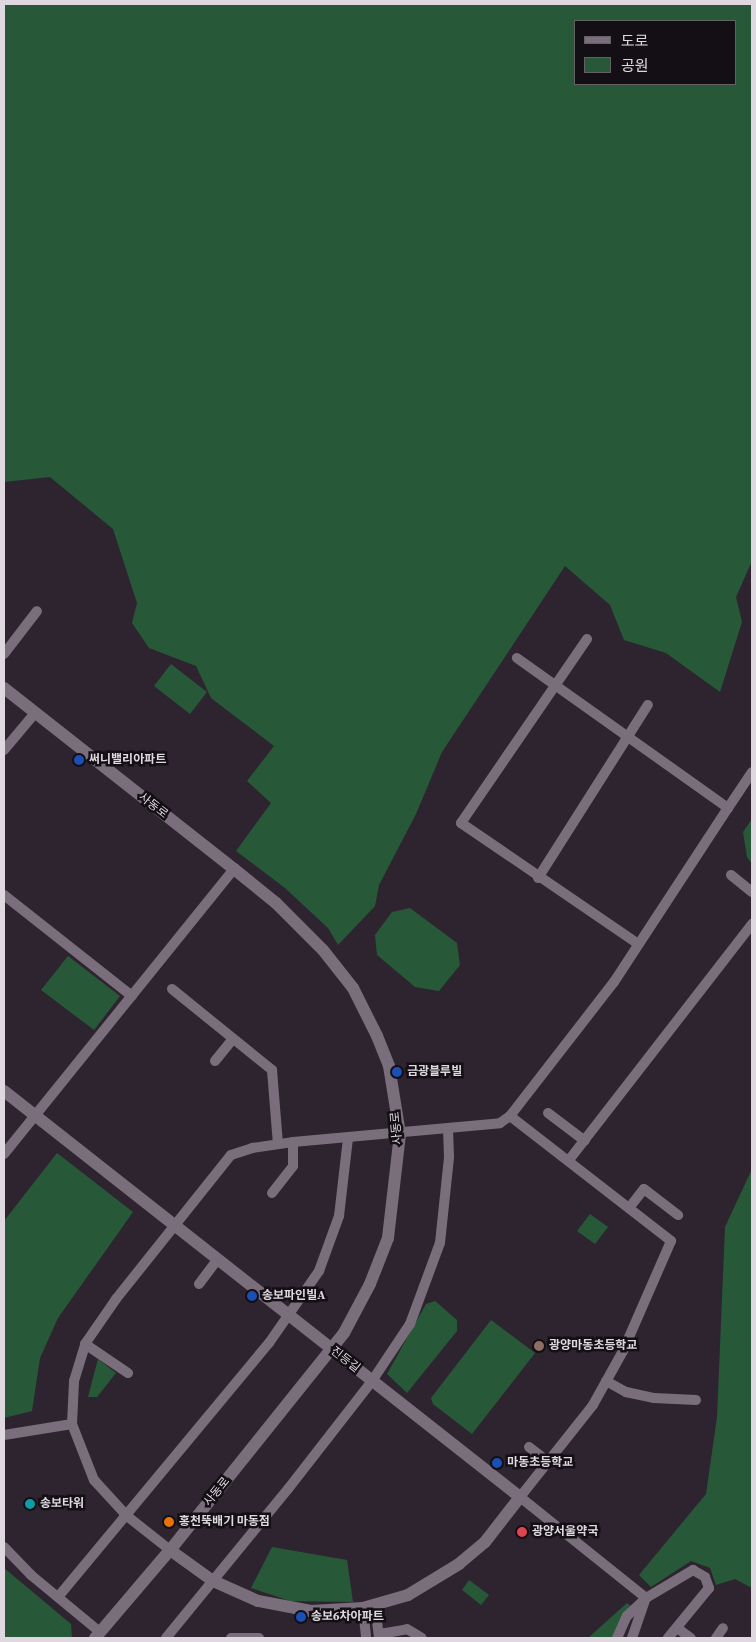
<!DOCTYPE html>
<html>
<head>
<meta charset="utf-8">
<style>
	body { margin:0 }
	#map { position:relative; width:756px; height:1642px; overflow:hidden; background:#2e2430; font-family:"Source Serif 4","Noto Sans KR",serif }
	div>[style] { position:absolute }
	[style*='--x'] { left:calc(var(--x)*1px); top:calc(var(--y)*1px); width:calc(var(--w)*1px); rotate:calc(var(--a)*1deg) }
	.green>* { inset:0; background:#275938 }
	.minor>* { height:10px; margin:-5px; padding:0 5px; transform-origin:5px; border-radius:5px; background:#7a6e7c }
	.tertiary>* { height:12px; margin:-6px; padding:0 6px; transform-origin:6px; border-radius:6px; background:#7a6e7c }
	.dots>* { width:14px; height:14px; translate:-50% -50%; box-sizing:border-box; border:2px solid #130f14; border-radius:50% }
	span { translate:-50% -50%; white-space:nowrap; text-align:center; line-height:1.15; -webkit-text-stroke:5px #130f14; paint-order:stroke }
	.poi-label { font-size:12px; color:#dfd8e0; font-weight:700 }
	.left { translate:0 -50%; text-align:left }
	.street-label { font-size:12px; color:#dfd8e0 }
	.frame { position:absolute; inset:0; border:5px solid #dfd8e0; pointer-events:none }
	.legend { position:absolute; left:574px; top:20px; width:162px; height:65px; box-sizing:border-box; background:#130f14; border:1px solid #655f66; margin:0; padding:6px 9px; list-style:none; font-size:15px; color:#dfd8e0 }
	.legend li { display:flex; align-items:center; gap:10px; height:25px }
	.legend b { width:25px; border:1px solid #655f66 }
</style>
</head>
<body>
<div id="map">
	<div class="green">
		<div style="clip-path:polygon(evenodd,4px 4px,752px 4px,752px 561px,736px 597px,742px 622px,720px 692px,666px 653px,624px 640px,610px 605px,565px 566px,442px 752px,416px 814px,379px 885px,375px 906px,338px 945px,328px 928px,285px 888px,236px 851px,271px 803px,247px 781px,274px 746px,211px 698px,196px 666px,149px 648px,132px 623px,137px 603px,113px 529px,50px 477px,4px 482px,4px 4px,575px 21px,735px 21px,735px 84px,575px 84px,575px 21px)"></div>
		<div style="clip-path:polygon(171px 664px,207px 692px,190px 714px,154px 686px)"></div>
		<div style="clip-path:polygon(752px 819px,752px 864px,747px 857px,743px 832px)"></div>
		<div style="clip-path:polygon(410px 908px,457px 943px,460px 965px,439px 991px,415px 987px,377px 955px,375px 935px,392px 912px)"></div>
		<div style="clip-path:polygon(68px 956px,120px 996px,94px 1030px,41px 990px)"></div>
		<div style="clip-path:polygon(57px 1153px,133px 1212px,58px 1318px,40px 1358px,32px 1411px,4px 1418px,4px 1221px)"></div>
		<div style="clip-path:polygon(752px 1169px,752px 1588px,735px 1579px,716px 1585px,710px 1568px,691px 1561px,651px 1587px,639px 1575px,706px 1494px,717px 1417px,725px 1227px)"></div>
		<div style="clip-path:polygon(590px 1214px,608px 1227px,595px 1244px,577px 1231px)"></div>
		<div style="clip-path:polygon(435px 1301px,457px 1320px,457px 1331px,407px 1393px,387px 1374px,426px 1304px)"></div>
		<div style="clip-path:polygon(491px 1320px,535px 1353px,472px 1434px,433px 1404px,431px 1398px)"></div>
		<div style="clip-path:polygon(98px 1359px,116px 1373px,97px 1397px,88px 1397px)"></div>
		<div style="clip-path:polygon(272px 1547px,347px 1560px,353px 1602px,290px 1601px,251px 1588px)"></div>
		<div style="clip-path:polygon(4px 1568px,71px 1624px,72px 1638px,4px 1638px)"></div>
		<div style="clip-path:polygon(469px 1580px,489px 1595px,481px 1605px,462px 1590px)"></div>
		<div style="clip-path:polygon(627px 1603px,631px 1606px,623px 1638px,588px 1638px)"></div>
	</div>
	<div class="minor">
		<div style="--x:587;--y:639;--w:223;--a:124.4"></div>
		<div style="--x:461;--y:823;--w:213;--a:34.3"></div>
		<div style="--x:4;--y:654;--w:54;--a:-52.5"></div>
		<div style="--x:4;--y:750;--w:48;--a:-50"></div>
		<div style="--x:728;--y:808;--w:43;--a:-56.3"></div>
		<div style="--x:731;--y:875;--w:27;--a:39"></div>
		<div style="--x:538;--y:878;--w:205;--a:-57.6"></div>
		<div style="--x:4;--y:895;--w:163;--a:38.3"></div>
		<div style="--x:172;--y:989;--w:129;--a:39"></div>
		<div style="--x:272;--y:1070;--w:74;--a:85.4"></div>
		<div style="--x:215;--y:1061;--w:28;--a:-51"></div>
		<div style="--x:548;--y:1113;--w:46;--a:37.1"></div>
		<div style="--x:510;--y:1116;--w:170;--a:-52.2"></div>
		<div style="--x:614;--y:982;--w:208;--a:-56.8"></div>
		<div style="--x:728;--y:808;--w:259;--a:-144.6"></div>
		<div style="--x:4;--y:1154;--w:366;--a:-51.1"></div>
		<div style="--x:569;--y:1160;--w:299;--a:-52.2"></div>
		<div style="--x:272;--y:1193;--w:34;--a:-52"></div>
		<div style="--x:293;--y:1166;--w:24;--a:-90"></div>
		<div style="--x:629;--y:1208;--w:24;--a:-52"></div>
		<div style="--x:644;--y:1189;--w:43;--a:37.4"></div>
		<div style="--x:199;--y:1284;--w:31;--a:-53"></div>
		<div style="--x:85;--y:1344;--w:52;--a:34"></div>
		<div style="--x:606;--y:1381;--w:23;--a:29"></div>
		<div style="--x:626;--y:1392;--w:29;--a:12"></div>
		<div style="--x:654;--y:1398;--w:42;--a:2.7"></div>
		<div style="--x:72;--y:1424;--w:43;--a:-87.3"></div>
		<div style="--x:74;--y:1381;--w:39;--a:-73"></div>
		<div style="--x:85;--y:1344;--w:55;--a:-55.4"></div>
		<div style="--x:116;--y:1299;--w:184;--a:-51.4"></div>
		<div style="--x:231;--y:1155;--w:22;--a:-18"></div>
		<div style="--x:252;--y:1148;--w:41;--a:-8.3"></div>
		<div style="--x:293;--y:1142;--w:208;--a:-5.2"></div>
		<div style="--x:500;--y:1123;--w:12;--a:-35"></div>
		<div style="--x:510;--y:1116;--w:204;--a:37.8"></div>
		<div style="--x:671;--y:1241;--w:120;--a:113.6"></div>
		<div style="--x:623;--y:1351;--w:62;--a:119.1"></div>
		<div style="--x:593;--y:1405;--w:117;--a:128.4"></div>
		<div style="--x:520;--y:1497;--w:161;--a:38.7"></div>
		<div style="--x:4;--y:1435;--w:69;--a:-9.2"></div>
		<div style="--x:72;--y:1424;--w:60;--a:68.6"></div>
		<div style="--x:94;--y:1480;--w:49;--a:47.5"></div>
		<div style="--x:127;--y:1516;--w:55;--a:38.3"></div>
		<div style="--x:529;--y:1447;--w:24;--a:38"></div>
		<div style="--x:4;--y:1547;--w:39;--a:46"></div>
		<div style="--x:31;--y:1575;--w:89;--a:39.6"></div>
		<div style="--x:58;--y:1597;--w:330;--a:-50.3"></div>
		<div style="--x:269;--y:1343;--w:88;--a:-55.2"></div>
		<div style="--x:319;--y:1271;--w:59;--a:-70"></div>
		<div style="--x:339;--y:1216;--w:79;--a:-83.4"></div>
		<div style="--x:375;--y:1605;--w:33;--a:83"></div>
		<div style="--x:363;--y:1608;--w:30;--a:84"></div>
		<div style="--x:677;--y:1628;--w:17;--a:36"></div>
		<div style="--x:380;--y:1634;--w:27;--a:-10"></div>
		<div style="--x:407;--y:1629;--w:17;--a:31"></div>
		<div style="--x:166;--y:1638;--w:193;--a:-50.7"></div>
		<div style="--x:288;--y:1489;--w:137;--a:-52.1"></div>
		<div style="--x:372;--y:1381;--w:69;--a:-56.3"></div>
		<div style="--x:410;--y:1324;--w:86;--a:-69.7"></div>
		<div style="--x:440;--y:1243;--w:86;--a:-84"></div>
		<div style="--x:449;--y:1157;--w:28;--a:-92"></div>
		<div style="--x:231;--y:1638;--w:28;--a:0"></div>
		<div style="--x:617;--y:1638;--w:24;--a:-66"></div>
		<div style="--x:627;--y:1616;--w:26;--a:-43"></div>
		<div style="--x:646;--y:1598;--w:55;--a:-30.8"></div>
		<div style="--x:693;--y:1570;--w:14;--a:30"></div>
		<div style="--x:705;--y:1577;--w:12;--a:70"></div>
		<div style="--x:709;--y:1588;--w:65;--a:129.4"></div>
		<div style="--x:632;--y:1638;--w:39;--a:-71"></div>
		<div style="--x:716;--y:1638;--w:12;--a:-55"></div>
	</div>
	<div class="tertiary">
		<div style="--x:4;--y:688;--w:293;--a:38.2"></div>
		<div style="--x:234;--y:869;--w:54;--a:39"></div>
		<div style="--x:276;--y:903;--w:66;--a:45"></div>
		<div style="--x:323;--y:950;--w:48;--a:51.7"></div>
		<div style="--x:353;--y:988;--w:54;--a:63.4"></div>
		<div style="--x:377;--y:1036;--w:32;--a:68"></div>
		<div style="--x:389;--y:1066;--w:69;--a:80.8"></div>
		<div style="--x:400;--y:1134;--w:105;--a:96.6"></div>
		<div style="--x:388;--y:1238;--w:49;--a:111.4"></div>
		<div style="--x:370;--y:1284;--w:55;--a:118"></div>
		<div style="--x:344;--y:1333;--w:278;--a:128.7"></div>
		<div style="--x:170;--y:1550;--w:116;--a:130.4"></div>
		<div style="--x:4;--y:1091;--w:657;--a:38.2"></div>
		<div style="--x:520;--y:1497;--w:57;--a:127.9"></div>
		<div style="--x:485;--y:1542;--w:34;--a:140"></div>
		<div style="--x:459;--y:1564;--w:60;--a:148.7"></div>
		<div style="--x:408;--y:1595;--w:47;--a:163.9"></div>
		<div style="--x:363;--y:1608;--w:52;--a:176.7"></div>
		<div style="--x:311;--y:1611;--w:54;--a:-169.3"></div>
		<div style="--x:258;--y:1601;--w:49;--a:-156"></div>
		<div style="--x:213;--y:1581;--w:53;--a:-144.2"></div>
	</div>
	<div class="dots">
		<div style="left:79px;top:760px;background:#1a4fb4"></div>
		<div style="left:397px;top:1072px;background:#1a4fb4"></div>
		<div style="left:252px;top:1296px;background:#1a4fb4"></div>
		<div style="left:539px;top:1346px;background:#8d6e63"></div>
		<div style="left:497px;top:1463px;background:#1a4fb4"></div>
		<div style="left:30px;top:1504px;background:#0f9aa8"></div>
		<div style="left:169px;top:1522px;background:#e8710a"></div>
		<div style="left:522px;top:1532px;background:#e0444e"></div>
		<div style="left:301px;top:1617px;background:#1a4fb4"></div>
	</div>
	<div class="poi-label">
		<span class="left" style="left:89px;top:760px">써니밸리아파트</span>
		<span class="left" style="left:407px;top:1072px">금광블루빌</span>
		<span class="left" style="left:262px;top:1296px">송보파인빌A</span>
		<span class="left" style="left:549px;top:1346px">광양마동초등학교</span>
		<span class="left" style="left:507px;top:1463px">마동초등학교</span>
		<span class="left" style="left:40px;top:1504px">송보타워</span>
		<span class="left" style="left:179px;top:1522px">홍천뚝배기 마동점</span>
		<span class="left" style="left:532px;top:1532px">광양서울약국</span>
		<span class="left" style="left:311px;top:1617px">송보6차아파트</span>
	</div>
	<div class="street-label">
		<span style="left:153px;top:806px;rotate:38deg">사동로</span>
		<span style="left:397px;top:1128px;rotate:-95deg">사동로</span>
		<span style="left:345px;top:1360px;rotate:38deg">진등길</span>
		<span style="left:217px;top:1492px;rotate:-51deg">사동로</span>
	</div>
	<div class="frame"></div>
	<ul class="legend">
	<li><b style="height:6px;background:#7a6e7c"></b>도로</li>
	<li><b style="height:14px;background:#275938"></b>공원</li>
	</ul>
</div>
</body>
</html>
